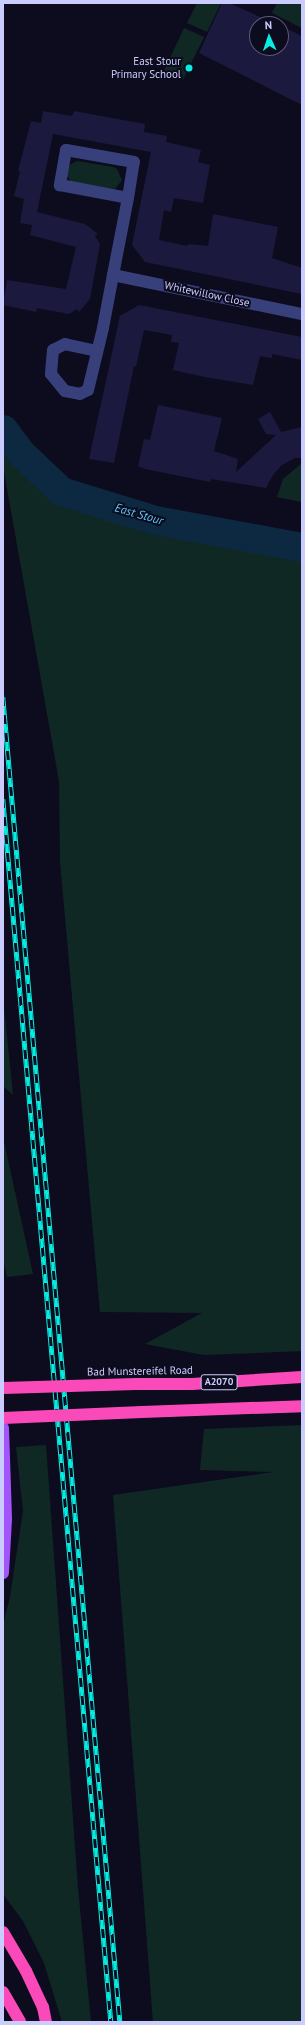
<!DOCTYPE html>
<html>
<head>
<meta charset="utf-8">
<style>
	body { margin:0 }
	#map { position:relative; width:305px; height:2025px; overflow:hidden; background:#0d0c1e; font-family:"PT Sans",sans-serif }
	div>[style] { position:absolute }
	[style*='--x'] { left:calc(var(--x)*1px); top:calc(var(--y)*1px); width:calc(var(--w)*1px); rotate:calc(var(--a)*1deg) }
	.green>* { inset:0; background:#102823 }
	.river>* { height:29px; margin:-14.5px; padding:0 14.5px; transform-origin:14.5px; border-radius:14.5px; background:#0d2941 }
	.building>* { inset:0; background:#1b193e }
	.minor>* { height:12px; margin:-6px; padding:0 6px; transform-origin:6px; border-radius:6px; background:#38407c }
	.major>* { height:12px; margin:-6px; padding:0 6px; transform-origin:6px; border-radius:6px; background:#a355fb }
	.highway>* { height:12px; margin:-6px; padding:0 6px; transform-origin:6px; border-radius:6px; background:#fa49b9 }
	.rail>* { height:4.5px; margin-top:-2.25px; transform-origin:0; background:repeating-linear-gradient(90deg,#0d0c1e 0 9px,#06eee2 0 18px); box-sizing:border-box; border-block:1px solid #06eee2 }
	.highway-bridge>* { height:12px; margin:-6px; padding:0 6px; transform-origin:6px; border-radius:6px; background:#fa49b9 }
	.dots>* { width:11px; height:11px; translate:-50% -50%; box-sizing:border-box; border:2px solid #0d0c1e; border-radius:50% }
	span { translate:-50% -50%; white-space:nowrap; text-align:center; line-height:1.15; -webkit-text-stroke:4px #0d0c1e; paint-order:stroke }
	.shield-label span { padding:1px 3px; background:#0d0c1e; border:1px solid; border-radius:3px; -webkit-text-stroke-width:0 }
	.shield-label { font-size:10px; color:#cbccfe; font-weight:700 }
	.poi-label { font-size:11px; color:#cbccfe }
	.right { translate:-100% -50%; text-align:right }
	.street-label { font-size:11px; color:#cbccfe }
	.water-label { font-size:12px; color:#5bc9fb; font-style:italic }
	.frame { position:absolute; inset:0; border:4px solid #cbccfe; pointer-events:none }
	.north { position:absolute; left:249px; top:16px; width:40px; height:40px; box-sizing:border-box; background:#0d0c1e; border:1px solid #595978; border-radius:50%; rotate:357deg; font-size:11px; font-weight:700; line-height:16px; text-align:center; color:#cbccfe }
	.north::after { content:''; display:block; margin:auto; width:14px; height:18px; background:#06eee2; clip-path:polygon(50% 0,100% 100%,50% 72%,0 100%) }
</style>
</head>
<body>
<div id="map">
	<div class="green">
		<div style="clip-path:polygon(197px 3px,221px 3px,207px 32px,187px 23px)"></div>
		<div style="clip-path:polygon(277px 3px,302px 3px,302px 28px,272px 13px)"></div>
		<div style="clip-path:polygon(184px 28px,204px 37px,183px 80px,164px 71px)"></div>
		<div style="clip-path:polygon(77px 161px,113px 167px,117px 169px,122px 180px,115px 189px,73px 184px,67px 176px,68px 166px)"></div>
		<div style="clip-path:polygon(3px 452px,87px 514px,302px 553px,302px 1351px,204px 1355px,145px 1344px,202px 1313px,100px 1312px,60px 861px,59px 781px,3px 466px)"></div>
		<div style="clip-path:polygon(302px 463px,302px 502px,277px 497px,283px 479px)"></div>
		<div style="clip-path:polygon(3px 997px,13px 1095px,3px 1086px)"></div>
		<div style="clip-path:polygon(3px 1137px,33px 1274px,7px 1277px,3px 1259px)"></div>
		<div style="clip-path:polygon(302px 1425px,302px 2022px,153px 2022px,113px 1495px,274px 1472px,200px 1470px,204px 1429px)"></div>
		<div style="clip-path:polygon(46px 1445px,78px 1888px,91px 2022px,62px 2022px,44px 1963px,23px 1921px,3px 1894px,3px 1625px,10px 1597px,23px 1511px,16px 1447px)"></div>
	</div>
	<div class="river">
		<div style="--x:3;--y:429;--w:30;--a:53"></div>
		<div style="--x:21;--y:453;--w:55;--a:43.5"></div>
		<div style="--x:61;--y:491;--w:98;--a:17.1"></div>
		<div style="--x:155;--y:520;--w:149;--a:10.4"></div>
	</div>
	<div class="building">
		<div style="clip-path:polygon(222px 3px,229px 3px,276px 24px,257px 24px,257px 48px,281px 48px,281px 26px,302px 36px,302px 105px,199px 53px)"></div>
		<div style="clip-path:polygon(43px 111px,72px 116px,74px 111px,145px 124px,144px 132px,167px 136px,166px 142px,201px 150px,198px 162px,210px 165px,203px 203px,174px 198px,171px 212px,164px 210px,159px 240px,187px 246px,188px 244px,208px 246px,213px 214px,278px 227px,272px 258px,302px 268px,302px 294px,145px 262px,132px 245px,151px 152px,53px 134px,37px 212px,85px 224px,98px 234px,95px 236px,100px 244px,90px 299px,79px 312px,77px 309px,69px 314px,37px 308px,36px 312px,3px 305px,7px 280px,66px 289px,76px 247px,30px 235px,32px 225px,20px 223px,24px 199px,14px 196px,20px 171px,18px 171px,31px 121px,41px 123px)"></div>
		<div style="clip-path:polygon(139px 305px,302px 337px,302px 360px,272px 354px,272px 358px,260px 356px,253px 385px,205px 377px,173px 370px,179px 343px,171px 342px,172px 335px,144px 330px,136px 367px,134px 366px,114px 463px,89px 459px,120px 316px)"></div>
		<div style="clip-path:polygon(158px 405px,222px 418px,214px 451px,238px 459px,236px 472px,276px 435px,266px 434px,258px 419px,270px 412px,281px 432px,302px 427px,302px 458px,295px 458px,282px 465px,273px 475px,266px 488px,211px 479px,210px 482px,145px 469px,138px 466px,144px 439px,150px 440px)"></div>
	</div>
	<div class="minor">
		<div style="--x:113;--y:275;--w:193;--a:11.7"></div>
		<div style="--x:97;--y:351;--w:33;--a:-168"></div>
		<div style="--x:65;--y:344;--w:13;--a:153"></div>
		<div style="--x:53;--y:350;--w:24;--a:95"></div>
		<div style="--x:51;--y:374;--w:22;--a:51"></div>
		<div style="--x:65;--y:391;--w:15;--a:11"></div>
		<div style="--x:80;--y:394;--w:9;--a:-27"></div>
		<div style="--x:88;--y:390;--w:64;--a:-76.4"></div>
		<div style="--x:103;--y:328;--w:54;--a:-79.3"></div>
		<div style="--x:113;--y:275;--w:78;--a:-79"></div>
		<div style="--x:128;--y:198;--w:36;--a:-81"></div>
		<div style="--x:134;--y:162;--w:69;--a:-170"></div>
		<div style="--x:66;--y:150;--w:36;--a:100"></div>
		<div style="--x:60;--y:185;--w:69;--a:10.8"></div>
	</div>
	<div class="major">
		<div style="--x:3;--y:1428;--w:91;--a:88.1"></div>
		<div style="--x:6;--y:1519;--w:54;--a:93.2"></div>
	</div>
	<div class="highway">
		<div style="--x:136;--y:1384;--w:56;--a:0"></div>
		<div style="--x:192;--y:1384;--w:110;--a:-3.6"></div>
		<div style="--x:142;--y:1412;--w:160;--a:-2.1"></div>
		<div style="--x:3;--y:1932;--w:45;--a:59.5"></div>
		<div style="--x:26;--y:1971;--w:40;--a:65"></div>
		<div style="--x:43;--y:2007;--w:15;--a:79"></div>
		<div style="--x:3;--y:1992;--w:34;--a:60"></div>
	</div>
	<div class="rail">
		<div style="--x:3;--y:697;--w:1330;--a:84.95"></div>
		<div style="--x:3;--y:799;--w:1228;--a:84.95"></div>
	</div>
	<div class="highway-bridge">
		<div style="--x:3;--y:1388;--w:133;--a:-1.7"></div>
		<div style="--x:3;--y:1418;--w:139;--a:-2.5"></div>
	</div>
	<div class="dots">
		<div style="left:189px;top:68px;background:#06eee2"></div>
	</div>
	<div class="shield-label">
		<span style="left:219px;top:1382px">A2070</span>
	</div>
	<div class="poi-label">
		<span class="right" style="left:181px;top:68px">East Stour<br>Primary School</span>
	</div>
	<div class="street-label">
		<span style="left:207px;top:294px;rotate:12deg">Whitewillow Close</span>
		<span style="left:140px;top:1371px;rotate:-1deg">Bad Munstereifel Road</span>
	</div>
	<div class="water-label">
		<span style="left:139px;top:514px;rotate:16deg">East Stour</span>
	</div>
	<div class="frame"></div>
	<div class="north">N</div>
</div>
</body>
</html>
